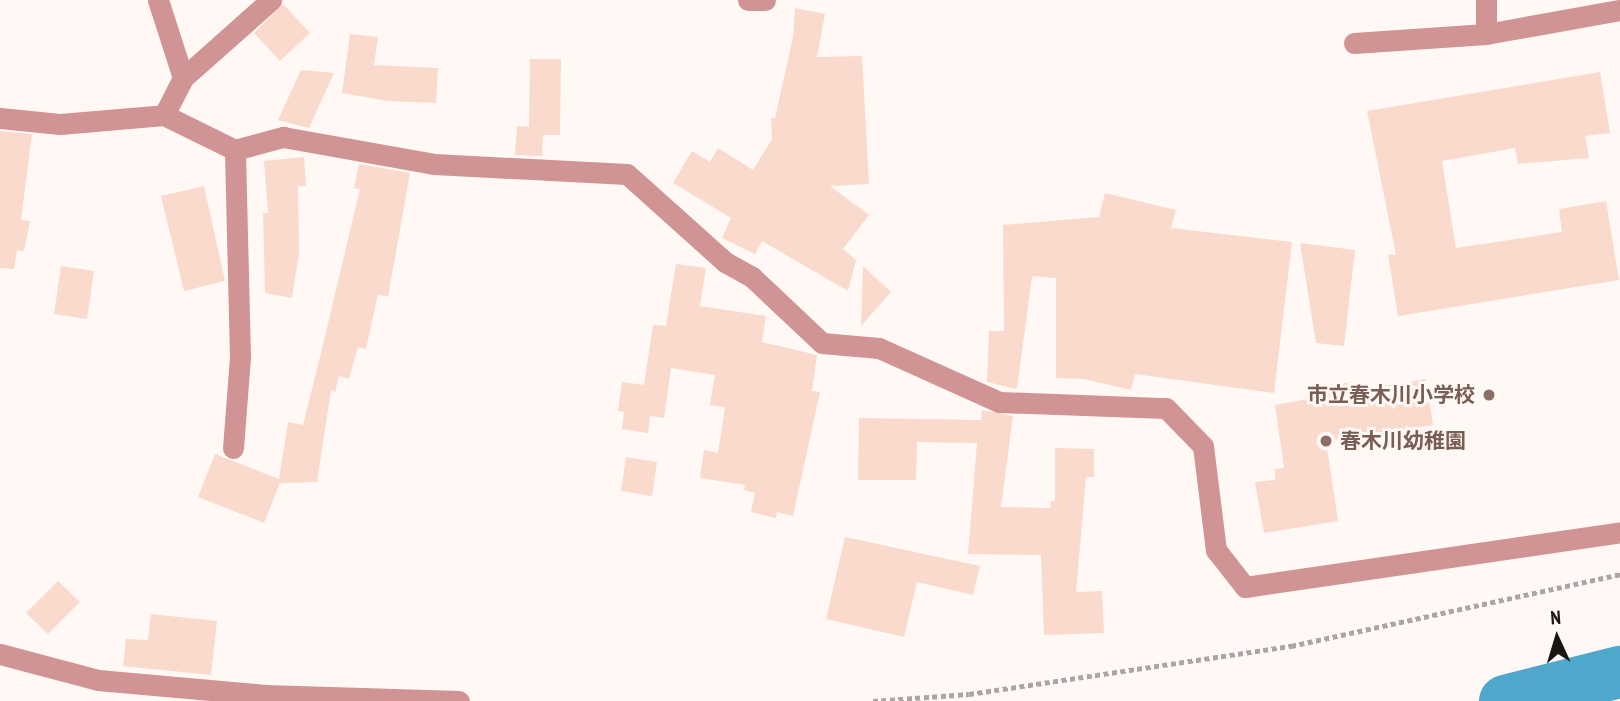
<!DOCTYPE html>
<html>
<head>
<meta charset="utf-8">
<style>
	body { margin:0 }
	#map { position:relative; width:1620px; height:701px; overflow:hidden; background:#fff8f5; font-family:"PT Sans Narrow","Noto Sans JP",sans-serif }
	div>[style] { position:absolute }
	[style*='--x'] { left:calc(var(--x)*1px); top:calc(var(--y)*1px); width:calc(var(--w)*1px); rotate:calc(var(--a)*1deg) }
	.river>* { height:52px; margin:-26px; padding:0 26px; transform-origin:26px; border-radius:26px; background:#4fa8cb }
	.building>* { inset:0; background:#fadacd }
	.path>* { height:4.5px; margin-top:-2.25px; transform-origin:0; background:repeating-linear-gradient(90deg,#aba5a3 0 5px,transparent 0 8.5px) }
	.minor>* { height:21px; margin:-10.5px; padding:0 10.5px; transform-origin:10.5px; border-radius:10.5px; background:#cf9493 }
	.dots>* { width:19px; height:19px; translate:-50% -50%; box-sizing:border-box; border:4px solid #fff8f5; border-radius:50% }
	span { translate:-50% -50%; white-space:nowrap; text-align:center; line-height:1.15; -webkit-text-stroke:6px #fff8f5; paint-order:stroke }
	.education-label { font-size:21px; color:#785e54; font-weight:700 }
	.right { translate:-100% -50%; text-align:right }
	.left { translate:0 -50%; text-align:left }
	.north { position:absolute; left:1522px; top:603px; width:70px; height:70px; -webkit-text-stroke:5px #fff8f5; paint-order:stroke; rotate:356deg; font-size:19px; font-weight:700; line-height:28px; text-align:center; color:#191514 }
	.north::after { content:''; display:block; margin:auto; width:24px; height:32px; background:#191514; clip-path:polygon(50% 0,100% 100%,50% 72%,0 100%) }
</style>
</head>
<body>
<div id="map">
	<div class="river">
		<div style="--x:1505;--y:701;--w:119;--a:-14.2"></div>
	</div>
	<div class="building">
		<div style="clip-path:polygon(283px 4px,310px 33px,280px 61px,254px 33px)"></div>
		<div style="clip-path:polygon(795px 8px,825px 14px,817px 57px,862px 56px,869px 184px,830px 186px,869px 215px,843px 249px,856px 260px,848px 291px,762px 241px,755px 254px,722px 238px,731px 218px,673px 183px,692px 151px,710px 162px,718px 148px,753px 170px,772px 139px,771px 118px,775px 118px,793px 37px)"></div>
		<div style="clip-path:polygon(350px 34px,378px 37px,374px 65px,438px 68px,436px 103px,387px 101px,342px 93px)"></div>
		<div style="clip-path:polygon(530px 59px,561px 59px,560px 135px,543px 135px,542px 156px,515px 155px,517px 126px,529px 127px)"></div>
		<div style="clip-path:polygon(301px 70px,334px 73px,309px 128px,278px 120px)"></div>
		<div style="clip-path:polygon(1600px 72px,1610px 133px,1585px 136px,1589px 158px,1518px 164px,1515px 148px,1442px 161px,1456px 248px,1562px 232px,1559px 209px,1606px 201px,1619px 280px,1398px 316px,1388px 254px,1396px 255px,1367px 111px)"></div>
		<div style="clip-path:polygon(0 131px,32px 134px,21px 220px,30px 221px,24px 251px,17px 250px,14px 269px,0 268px)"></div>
		<div style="clip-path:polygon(304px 157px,306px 186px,298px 186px,299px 253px,292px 298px,265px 293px,263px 213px,268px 213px,264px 161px)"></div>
		<div style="clip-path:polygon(359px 164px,410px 173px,388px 297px,378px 294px,366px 349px,358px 347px,349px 379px,339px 376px,335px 392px,331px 390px,317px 482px,280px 483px,264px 523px,198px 497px,215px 454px,279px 479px,288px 422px,303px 425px,321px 353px,360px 189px,354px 188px)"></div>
		<div style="clip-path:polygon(204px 186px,225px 281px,184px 291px,161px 196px)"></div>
		<div style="clip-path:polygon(1105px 193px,1176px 210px,1171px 228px,1292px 242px,1274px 393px,1135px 374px,1131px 390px,1084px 379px,1056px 378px,1056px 278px,1032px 276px,1017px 389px,987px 382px,989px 331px,1004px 331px,1003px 225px,1099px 217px)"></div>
		<div style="clip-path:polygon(1300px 243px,1355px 250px,1344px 346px,1316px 343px)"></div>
		<div style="clip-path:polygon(676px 264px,706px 268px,700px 306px,766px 316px,762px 342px,817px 355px,812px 391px,820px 392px,793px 516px,777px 512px,776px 518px,751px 512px,755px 493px,744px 490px,745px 485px,700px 478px,704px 450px,718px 453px,725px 407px,710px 405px,715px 375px,671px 368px,664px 418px,650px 416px,648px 433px,622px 429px,624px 412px,618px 411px,622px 382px,644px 385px,653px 325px,666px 326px)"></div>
		<div style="clip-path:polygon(61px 266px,94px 271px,87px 319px,54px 314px)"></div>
		<div style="clip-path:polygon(863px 266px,891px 292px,861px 326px)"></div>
		<div style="clip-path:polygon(1426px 379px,1433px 425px,1326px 441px,1338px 521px,1264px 533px,1255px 482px,1275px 480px,1275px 469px,1284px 468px,1275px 405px,1325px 396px,1323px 386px,1351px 382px,1352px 391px)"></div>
		<div style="clip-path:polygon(982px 410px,1013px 416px,1001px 507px,1050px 508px,1051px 501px,1055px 501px,1055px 448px,1094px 449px,1094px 477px,1086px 477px,1076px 592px,1102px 591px,1104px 633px,1044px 635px,1041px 555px,968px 554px,977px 443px,917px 442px,916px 480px,858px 480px,859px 418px,981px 420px)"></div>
		<div style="clip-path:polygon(626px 457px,657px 462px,652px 496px,621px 491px)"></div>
		<div style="clip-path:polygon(845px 537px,980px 566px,973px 595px,917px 582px,904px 637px,826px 619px)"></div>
		<div style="clip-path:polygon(58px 581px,80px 602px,48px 634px,26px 613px)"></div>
		<div style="clip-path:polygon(151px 614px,217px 621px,211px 675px,123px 666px,126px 639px,148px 640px)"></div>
	</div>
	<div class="path">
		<div style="--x:873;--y:701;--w:96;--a:-4.2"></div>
		<div style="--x:969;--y:694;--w:326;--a:-8.5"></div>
		<div style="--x:1291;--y:646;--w:337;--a:-12.3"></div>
	</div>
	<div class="minor">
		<div style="--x:158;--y:0;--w:82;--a:72.2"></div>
		<div style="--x:748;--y:0;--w:17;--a:0"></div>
		<div style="--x:1486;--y:0;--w:34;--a:90"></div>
		<div style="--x:1354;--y:43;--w:132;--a:-3.9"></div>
		<div style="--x:1486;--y:34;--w:136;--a:-10.2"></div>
		<div style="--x:164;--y:115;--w:42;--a:-62.8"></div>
		<div style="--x:183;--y:78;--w:118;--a:-41.6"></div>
		<div style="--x:0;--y:118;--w:60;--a:5.7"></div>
		<div style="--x:60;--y:124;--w:104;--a:-4.9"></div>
		<div style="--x:164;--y:115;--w:79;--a:26.2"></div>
		<div style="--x:235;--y:150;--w:50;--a:-15.2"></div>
		<div style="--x:283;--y:137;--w:153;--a:10.1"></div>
		<div style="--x:434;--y:164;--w:193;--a:3"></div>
		<div style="--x:627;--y:174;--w:132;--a:41.9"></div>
		<div style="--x:725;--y:262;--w:31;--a:29"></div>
		<div style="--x:752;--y:277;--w:96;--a:43.3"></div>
		<div style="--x:822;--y:343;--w:57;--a:5"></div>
		<div style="--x:879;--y:348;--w:132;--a:24.2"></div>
		<div style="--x:999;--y:402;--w:167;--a:2.1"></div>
		<div style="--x:1166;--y:408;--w:53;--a:45.8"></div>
		<div style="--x:1203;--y:446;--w:105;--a:82.9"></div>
		<div style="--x:1216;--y:550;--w:47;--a:51.9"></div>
		<div style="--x:1245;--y:587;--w:379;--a:-8.3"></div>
		<div style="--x:233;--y:448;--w:91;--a:-85.6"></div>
		<div style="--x:240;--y:357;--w:207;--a:-91.4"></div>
		<div style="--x:0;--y:654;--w:101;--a:14.9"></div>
		<div style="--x:98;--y:680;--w:168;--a:5.1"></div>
		<div style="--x:265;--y:695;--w:194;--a:1.8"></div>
	</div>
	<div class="dots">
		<div style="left:1489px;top:395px;background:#8d6e63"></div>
		<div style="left:1326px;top:441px;background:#8d6e63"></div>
	</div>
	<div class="education-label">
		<span class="right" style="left:1475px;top:395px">市立春木川小学校</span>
		<span class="left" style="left:1340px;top:441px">春木川幼稚園</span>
	</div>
	<div class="north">N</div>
</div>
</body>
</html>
